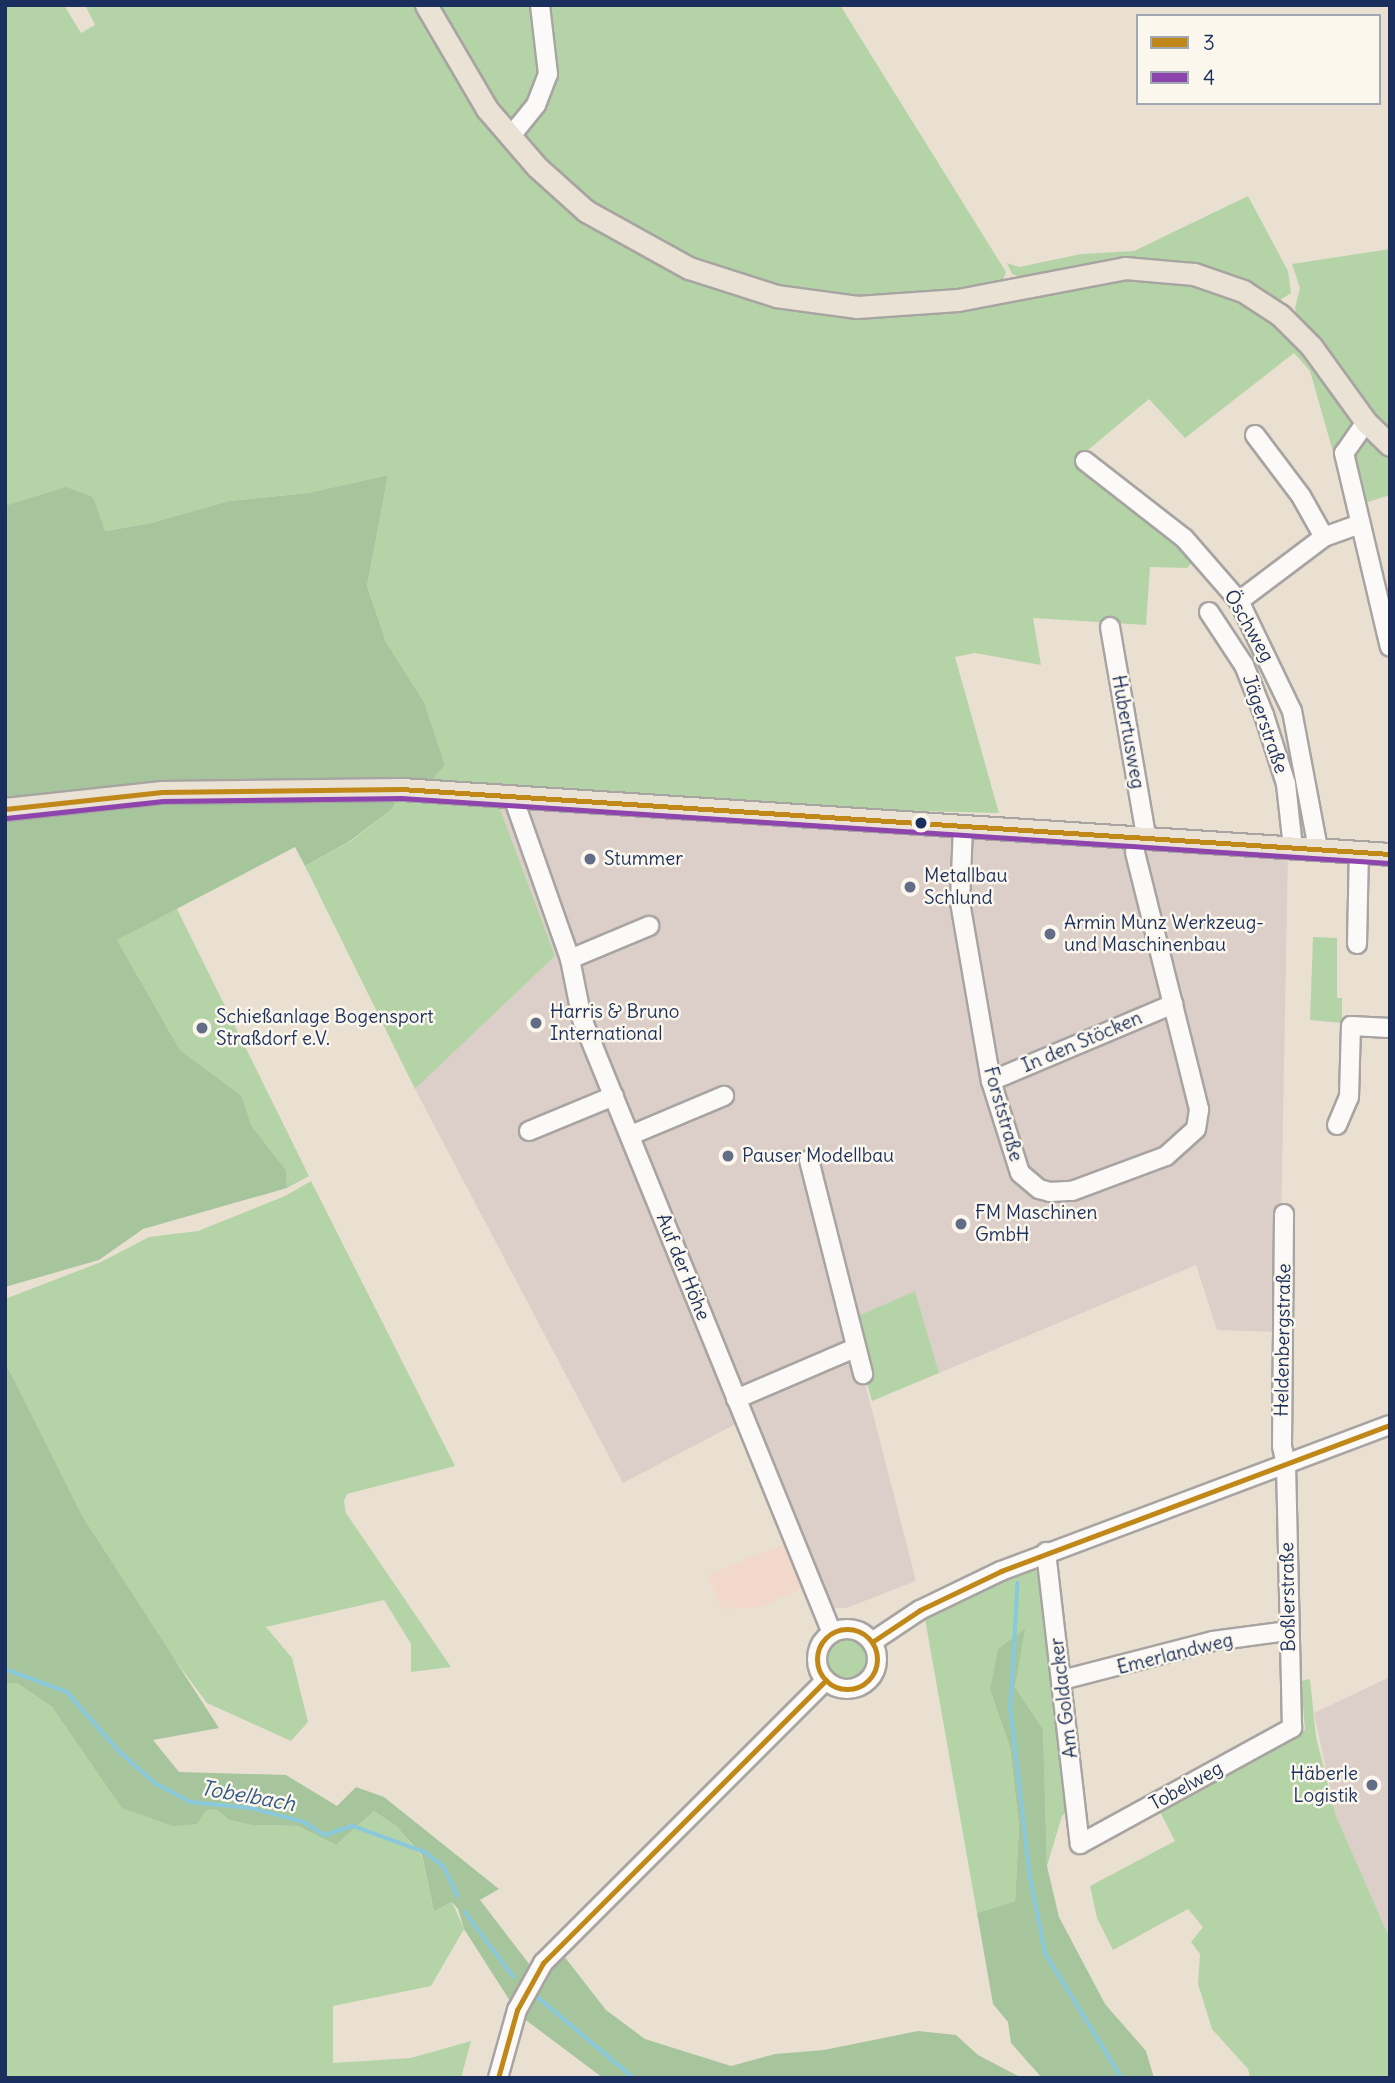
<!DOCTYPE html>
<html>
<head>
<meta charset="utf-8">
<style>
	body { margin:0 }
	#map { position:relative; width:1395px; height:2083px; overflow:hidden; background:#eae0d2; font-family:Delius,sans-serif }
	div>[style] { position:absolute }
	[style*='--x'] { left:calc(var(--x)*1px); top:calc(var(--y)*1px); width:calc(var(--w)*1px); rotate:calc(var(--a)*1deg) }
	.built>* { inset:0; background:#f1d8cb }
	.industrial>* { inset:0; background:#dccec8 }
	.green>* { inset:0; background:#b4d4a7 }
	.round { border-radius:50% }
	.forest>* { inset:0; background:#a6c59d }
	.stream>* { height:3.5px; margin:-1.75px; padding:0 1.75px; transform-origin:1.75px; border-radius:1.75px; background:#8ac8db }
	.roads { filter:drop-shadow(2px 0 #a7a4a2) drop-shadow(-2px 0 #a7a4a2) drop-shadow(0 2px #a7a4a2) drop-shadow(0 -2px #a7a4a2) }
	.minor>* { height:18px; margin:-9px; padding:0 9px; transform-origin:9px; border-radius:9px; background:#fcfaf8 }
	.minor>.ring { margin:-9px; padding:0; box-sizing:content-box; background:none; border:18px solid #fcfaf8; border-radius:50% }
	.major>* { height:21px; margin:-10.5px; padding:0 10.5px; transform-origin:10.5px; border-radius:10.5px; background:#e9e2d5 }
	.bus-1>* { height:5px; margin:-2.5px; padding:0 2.5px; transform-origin:2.5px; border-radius:2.5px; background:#c08818 }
	.bus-1>.ring { margin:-2.5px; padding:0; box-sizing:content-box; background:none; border:5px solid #c08818; border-radius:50% }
	.bus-2>* { height:5px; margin:-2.5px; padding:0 2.5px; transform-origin:2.5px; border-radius:2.5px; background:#8e44ad }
	.dots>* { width:19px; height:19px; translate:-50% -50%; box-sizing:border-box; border:4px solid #fbf7ec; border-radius:50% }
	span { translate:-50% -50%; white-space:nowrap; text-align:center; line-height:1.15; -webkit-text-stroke:5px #fbf7ec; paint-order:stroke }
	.street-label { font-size:19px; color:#1b2f5e }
	.poi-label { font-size:19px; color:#1b2f5e }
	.left { translate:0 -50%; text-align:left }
	.right { translate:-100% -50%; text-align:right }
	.water-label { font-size:21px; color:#305a85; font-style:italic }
	.frame { position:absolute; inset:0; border:7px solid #1b2f5e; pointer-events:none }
	.legend { position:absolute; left:1136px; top:14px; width:245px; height:91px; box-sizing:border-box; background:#fbf7ec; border:2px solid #a1a7b3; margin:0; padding:9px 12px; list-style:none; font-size:21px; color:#1b2f5e }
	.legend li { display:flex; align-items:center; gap:14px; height:35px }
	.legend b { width:35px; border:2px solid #a1a7b3 }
</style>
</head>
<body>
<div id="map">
	<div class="built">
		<div style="clip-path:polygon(784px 1544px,802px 1589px,760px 1607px,722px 1609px,707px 1575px)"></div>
	</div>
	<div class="industrial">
		<div style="clip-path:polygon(499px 806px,1288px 851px,1279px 1332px,1217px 1330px,1196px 1265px,939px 1373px,915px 1291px,849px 1321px,916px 1581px,846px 1608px,827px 1608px,749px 1417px,623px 1483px,415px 1089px,555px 956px)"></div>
		<div style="clip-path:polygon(1390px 1677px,1390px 1939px,1336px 1816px,1314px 1713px)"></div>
	</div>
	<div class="green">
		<div style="clip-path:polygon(5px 5px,64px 5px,81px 33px,95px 25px,85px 5px,418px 5px,434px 38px,593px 220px,797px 308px,1175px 275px,1253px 303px,1303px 346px,1390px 456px,1390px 495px,1349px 508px,1310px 371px,1294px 353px,1185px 438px,1149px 399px,1076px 460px,1139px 507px,1194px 560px,1187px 568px,1150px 567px,1146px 625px,1033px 618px,1041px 665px,975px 653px,955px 657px,999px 813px,845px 809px,432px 780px,445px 765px,424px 702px,386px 642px,367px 586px,388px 475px,308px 493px,229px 501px,151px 523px,104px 531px,93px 497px,5px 506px)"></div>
		<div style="clip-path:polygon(431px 5px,840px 5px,1006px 272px,1002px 283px,863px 300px,792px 292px,698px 264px,598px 210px,516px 135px)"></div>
		<div style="clip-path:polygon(1248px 196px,1288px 271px,1291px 293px,1277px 302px,1115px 260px,1024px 278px,1012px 274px,1007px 263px,1019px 267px,1081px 254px,1134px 251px)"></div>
		<div style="clip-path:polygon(1390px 249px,1390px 433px,1299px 320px,1295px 308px,1300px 288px,1292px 264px)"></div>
		<div style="clip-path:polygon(396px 798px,499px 806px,555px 956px,415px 1089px,305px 866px,351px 841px,392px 809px)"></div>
		<div style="clip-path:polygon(176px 907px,309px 1176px,287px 1188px,286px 1170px,251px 1125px,242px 1096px,180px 1050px,117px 940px)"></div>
		<div style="clip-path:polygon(1313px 937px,1337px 938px,1337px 998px,1342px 998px,1342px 1023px,1310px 1020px)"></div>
		<div style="clip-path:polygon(311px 1181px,455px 1466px,347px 1494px,344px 1501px,346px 1513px,451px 1667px,411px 1672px,411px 1644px,384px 1600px,266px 1627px,292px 1658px,308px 1722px,291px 1741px,207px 1703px,154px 1632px,84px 1519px,5px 1362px,5px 1299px,101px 1262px,149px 1237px,198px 1231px,285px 1196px)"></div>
		<div style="clip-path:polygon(915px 1291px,939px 1373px,872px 1401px,849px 1320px)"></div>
		<div style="clip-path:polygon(1042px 1562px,1072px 1807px,1062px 1816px,1047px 1866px,1043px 1729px,1015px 1687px,1024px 1630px,990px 1690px,1010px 1747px,1019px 1827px,1015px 1901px,977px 1913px,925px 1619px,929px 1609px)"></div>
		<div class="round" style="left:822px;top:1634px;width:50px;height:50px"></div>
		<div style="clip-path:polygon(1310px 1679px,1316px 1737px,1336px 1816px,1390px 1939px,1390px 2078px,1250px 2078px,1248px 2069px,1212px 2029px,1198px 1984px,1200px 1954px,1191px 1942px,1203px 1927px,1188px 1909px,1113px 1950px,1097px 1918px,1090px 1886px,1175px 1841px,1157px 1806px,1305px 1730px,1301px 1681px)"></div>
		<div style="clip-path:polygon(5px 1683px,17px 1683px,52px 1707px,123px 1808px,216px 1809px,229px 1820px,251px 1825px,298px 1826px,336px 1845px,374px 1811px,396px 1826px,422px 1856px,434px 1911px,452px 1902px,464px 1929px,431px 1986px,333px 2006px,333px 2063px,411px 2058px,471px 2041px,461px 2078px,5px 2078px)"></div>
	</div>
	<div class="forest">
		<div style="clip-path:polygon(388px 475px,367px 586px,386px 642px,424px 702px,445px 765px,432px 780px,401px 789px,392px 809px,350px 841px,305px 866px,295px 847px,117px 940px,180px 1050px,242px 1096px,251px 1125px,286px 1170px,287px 1188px,143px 1229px,99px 1260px,5px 1287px,5px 506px,66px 487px,93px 497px,105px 531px,151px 523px,229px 501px,308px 493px)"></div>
		<div style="clip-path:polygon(5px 1362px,84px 1519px,219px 1728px,153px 1740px,179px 1772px,286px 1775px,337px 1806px,356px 1787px,384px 1797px,499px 1889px,480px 1900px,530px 1965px,510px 2001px,464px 1929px,458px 1909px,452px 1902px,434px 1911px,422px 1855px,396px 1826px,374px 1811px,336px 1845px,298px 1826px,251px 1825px,229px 1820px,216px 1809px,206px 1810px,197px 1824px,173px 1826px,122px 1808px,52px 1707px,17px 1683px,5px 1683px)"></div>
		<div style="clip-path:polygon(1025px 1629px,1015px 1687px,1043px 1729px,1047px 1866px,1059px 1917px,1105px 2004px,1146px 2051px,1154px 2078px,1042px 2078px,1011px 2043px,1008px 2022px,993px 2004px,977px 1913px,1015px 1901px,1019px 1827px,1010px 1747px,990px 1690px,998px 1649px)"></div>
		<div style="clip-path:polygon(560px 1951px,606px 2010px,645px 2039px,731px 2066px,775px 2054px,824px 2050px,918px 2031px,956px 2035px,978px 2055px,1022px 2078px,603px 2078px,519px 2015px)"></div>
	</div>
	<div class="stream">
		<div style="--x:1018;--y:1583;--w:127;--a:93.2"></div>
		<div style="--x:1011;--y:1710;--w:166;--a:83.4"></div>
		<div style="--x:1030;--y:1875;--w:81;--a:78.6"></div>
		<div style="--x:1046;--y:1954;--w:145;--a:58.5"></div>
		<div style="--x:5;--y:1669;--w:66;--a:20.4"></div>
		<div style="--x:67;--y:1692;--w:79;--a:48.6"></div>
		<div style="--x:119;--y:1751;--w:48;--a:41.6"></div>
		<div style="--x:155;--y:1783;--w:40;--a:28"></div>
		<div style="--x:190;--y:1802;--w:61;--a:5.6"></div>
		<div style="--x:251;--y:1808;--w:55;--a:14.8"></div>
		<div style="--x:304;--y:1822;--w:25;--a:32"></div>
		<div style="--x:325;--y:1835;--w:29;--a:-18"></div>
		<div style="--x:353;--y:1826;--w:77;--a:19.9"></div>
		<div style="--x:425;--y:1852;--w:24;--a:38"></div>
		<div style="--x:444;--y:1867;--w:32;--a:64"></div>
		<div style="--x:465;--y:1912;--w:81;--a:53"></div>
		<div style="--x:533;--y:1993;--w:132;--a:40.1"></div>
	</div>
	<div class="roads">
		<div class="minor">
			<div style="--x:510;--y:137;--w:41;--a:-50.9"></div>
			<div style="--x:536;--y:105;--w:33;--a:-69"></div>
			<div style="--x:548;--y:74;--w:69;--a:-96.6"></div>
			<div style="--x:1366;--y:422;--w:38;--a:125"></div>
			<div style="--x:1344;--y:453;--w:199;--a:76.7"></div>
			<div style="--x:1255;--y:435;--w:76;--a:53"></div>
			<div style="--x:1301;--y:496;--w:47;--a:60.7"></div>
			<div style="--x:1085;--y:461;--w:125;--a:37.9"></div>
			<div style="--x:1184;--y:538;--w:84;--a:48.9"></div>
			<div style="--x:1239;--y:601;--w:122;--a:64.3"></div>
			<div style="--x:1292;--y:711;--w:140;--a:79.3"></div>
			<div style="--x:1239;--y:601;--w:106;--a:-37"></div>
			<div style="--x:1324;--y:537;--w:38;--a:-20"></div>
			<div style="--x:1209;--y:612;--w:64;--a:56.6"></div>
			<div style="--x:1244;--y:665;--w:54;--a:68.2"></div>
			<div style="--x:1264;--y:715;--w:72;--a:72.3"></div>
			<div style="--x:1286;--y:784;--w:63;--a:83.7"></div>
			<div style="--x:1110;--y:627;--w:212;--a:80.2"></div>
			<div style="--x:513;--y:797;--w:172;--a:70.6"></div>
			<div style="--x:570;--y:959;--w:61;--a:78.7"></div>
			<div style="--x:582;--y:1019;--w:663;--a:67.85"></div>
			<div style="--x:963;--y:825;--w:77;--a:92.2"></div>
			<div style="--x:960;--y:902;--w:182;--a:80.2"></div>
			<div style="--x:991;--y:1081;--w:96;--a:72.5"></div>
			<div style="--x:1020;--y:1173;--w:25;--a:40"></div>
			<div style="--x:1039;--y:1189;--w:11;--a:15"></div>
			<div style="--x:1050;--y:1192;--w:22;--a:-3"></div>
			<div style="--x:1072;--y:1191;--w:100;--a:-20.4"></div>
			<div style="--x:1166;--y:1156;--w:40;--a:-42"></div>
			<div style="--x:1196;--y:1129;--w:20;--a:-81"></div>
			<div style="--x:1199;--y:1109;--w:265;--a:-104"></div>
			<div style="--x:1357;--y:944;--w:92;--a:-88.8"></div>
			<div style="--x:570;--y:959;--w:86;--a:-22.7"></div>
			<div style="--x:991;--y:1081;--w:198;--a:-22.9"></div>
			<div style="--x:1337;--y:1125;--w:30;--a:-67"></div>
			<div style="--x:1349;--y:1097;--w:71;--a:-88.4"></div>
			<div style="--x:1351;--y:1026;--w:39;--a:3"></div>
			<div style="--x:529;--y:1131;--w:92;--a:-22.4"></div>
			<div style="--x:631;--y:1135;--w:101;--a:-22.8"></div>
			<div style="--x:809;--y:1160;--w:221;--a:75.8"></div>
			<div style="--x:736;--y:1399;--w:129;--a:-23.2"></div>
			<div style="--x:1046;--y:1552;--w:294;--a:83.4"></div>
			<div style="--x:1080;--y:1844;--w:242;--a:-28.7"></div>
			<div style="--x:1292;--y:1728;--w:263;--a:-91.3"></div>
			<div style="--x:1286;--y:1465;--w:19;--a:-102"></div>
			<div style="--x:1282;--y:1446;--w:232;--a:-89.5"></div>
			<div class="ring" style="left:817px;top:1629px;width:42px;height:42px"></div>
			<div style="--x:872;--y:1642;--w:58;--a:-33.7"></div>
			<div style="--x:920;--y:1610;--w:90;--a:-25.7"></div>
			<div style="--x:1001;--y:1571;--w:415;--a:-20.6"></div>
			<div style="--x:1062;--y:1680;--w:156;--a:-14.5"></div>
			<div style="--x:1213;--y:1641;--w:76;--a:-7.6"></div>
			<div style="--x:498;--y:2078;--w:71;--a:-74.4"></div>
			<div style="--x:517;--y:2010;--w:54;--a:-61"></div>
			<div style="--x:543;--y:1963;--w:400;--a:-45"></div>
		</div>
		<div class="major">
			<div style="--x:426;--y:5;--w:121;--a:59.6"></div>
			<div style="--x:487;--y:109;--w:77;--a:49.2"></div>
			<div style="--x:537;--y:167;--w:66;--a:41.9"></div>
			<div style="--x:586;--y:211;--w:118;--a:29"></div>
			<div style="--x:689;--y:268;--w:91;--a:17.8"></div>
			<div style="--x:776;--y:296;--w:82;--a:7.7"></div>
			<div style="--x:857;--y:307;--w:101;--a:-4"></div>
			<div style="--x:958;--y:300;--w:170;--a:-10.8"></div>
			<div style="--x:1125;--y:268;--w:69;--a:5"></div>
			<div style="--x:1194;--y:274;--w:52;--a:19.1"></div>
			<div style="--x:1243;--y:291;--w:44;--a:33"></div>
			<div style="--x:1280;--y:315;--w:44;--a:45"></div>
			<div style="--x:1311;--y:346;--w:94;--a:54.1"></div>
			<div style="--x:1366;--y:422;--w:33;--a:44"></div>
			<div style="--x:5;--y:809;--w:158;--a:-6.2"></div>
			<div style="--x:162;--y:792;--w:239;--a:-0.7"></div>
			<div style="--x:401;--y:789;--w:991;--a:3.76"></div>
		</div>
	</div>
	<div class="bus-1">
		<div style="--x:5;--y:809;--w:158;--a:-6.2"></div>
		<div style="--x:162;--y:792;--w:239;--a:-0.7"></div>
		<div style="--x:401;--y:789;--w:991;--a:3.76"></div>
		<div class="ring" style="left:817px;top:1629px;width:55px;height:55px"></div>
		<div style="--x:872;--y:1642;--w:58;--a:-33.7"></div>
		<div style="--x:920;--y:1610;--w:90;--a:-25.7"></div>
		<div style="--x:1001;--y:1571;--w:415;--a:-20.6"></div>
		<div style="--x:498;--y:2078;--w:71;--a:-74.4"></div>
		<div style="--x:517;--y:2010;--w:54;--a:-61"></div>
		<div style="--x:543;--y:1963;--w:400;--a:-45"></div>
	</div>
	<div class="bus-2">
		<div style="--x:6;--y:818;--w:158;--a:-6.2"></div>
		<div style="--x:163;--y:801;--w:238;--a:-0.7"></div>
		<div style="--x:401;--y:798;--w:990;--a:3.76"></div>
	</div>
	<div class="dots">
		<div style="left:921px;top:823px;background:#1b2f5e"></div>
		<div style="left:590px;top:859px;background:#636d87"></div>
		<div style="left:910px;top:887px;background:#636d87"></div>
		<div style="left:1050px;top:934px;background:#636d87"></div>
		<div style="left:536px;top:1023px;background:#636d87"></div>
		<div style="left:202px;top:1028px;background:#636d87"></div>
		<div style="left:728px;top:1156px;background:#636d87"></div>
		<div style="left:961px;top:1224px;background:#636d87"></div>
		<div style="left:1372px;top:1785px;background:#636d87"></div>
	</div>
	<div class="street-label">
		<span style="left:1249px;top:626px;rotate:60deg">Öschweg</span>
		<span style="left:1265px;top:724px;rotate:71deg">Jägerstraße</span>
		<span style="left:1128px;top:732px;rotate:80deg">Hubertusweg</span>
		<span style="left:1082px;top:1042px;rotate:-23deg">In den Stöcken</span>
		<span style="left:1003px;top:1114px;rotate:74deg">Forststraße</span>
		<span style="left:683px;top:1267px;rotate:68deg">Auf der Höhe</span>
		<span style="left:1283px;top:1340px;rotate:-89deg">Heldenbergstraße</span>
		<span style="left:1288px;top:1597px;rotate:-91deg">Boßlerstraße</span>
		<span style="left:1175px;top:1654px;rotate:-14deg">Emerlandweg</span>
		<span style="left:1064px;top:1698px;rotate:-97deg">Am Goldacker</span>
		<span style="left:1186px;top:1786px;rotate:-29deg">Tobelweg</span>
	</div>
	<div class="poi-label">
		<span class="left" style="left:604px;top:859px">Stummer</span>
		<span class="left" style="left:924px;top:887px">Metallbau<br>Schlund</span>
		<span class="left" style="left:1064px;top:934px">Armin Munz Werkzeug-<br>und Maschinenbau</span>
		<span class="left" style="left:550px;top:1023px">Harris &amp; Bruno<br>International</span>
		<span class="left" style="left:216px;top:1028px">Schießanlage Bogensport<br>Straßdorf e.V.</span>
		<span class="left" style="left:742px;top:1156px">Pauser Modellbau</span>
		<span class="left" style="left:975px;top:1224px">FM Maschinen<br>GmbH</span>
		<span class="right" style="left:1358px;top:1785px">Häberle<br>Logistik</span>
	</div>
	<div class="water-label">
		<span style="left:248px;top:1796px;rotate:10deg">Tobelbach</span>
	</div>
	<div class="frame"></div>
	<ul class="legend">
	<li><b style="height:9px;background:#c08818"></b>3</li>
	<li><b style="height:9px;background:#8e44ad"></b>4</li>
	</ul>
</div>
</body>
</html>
